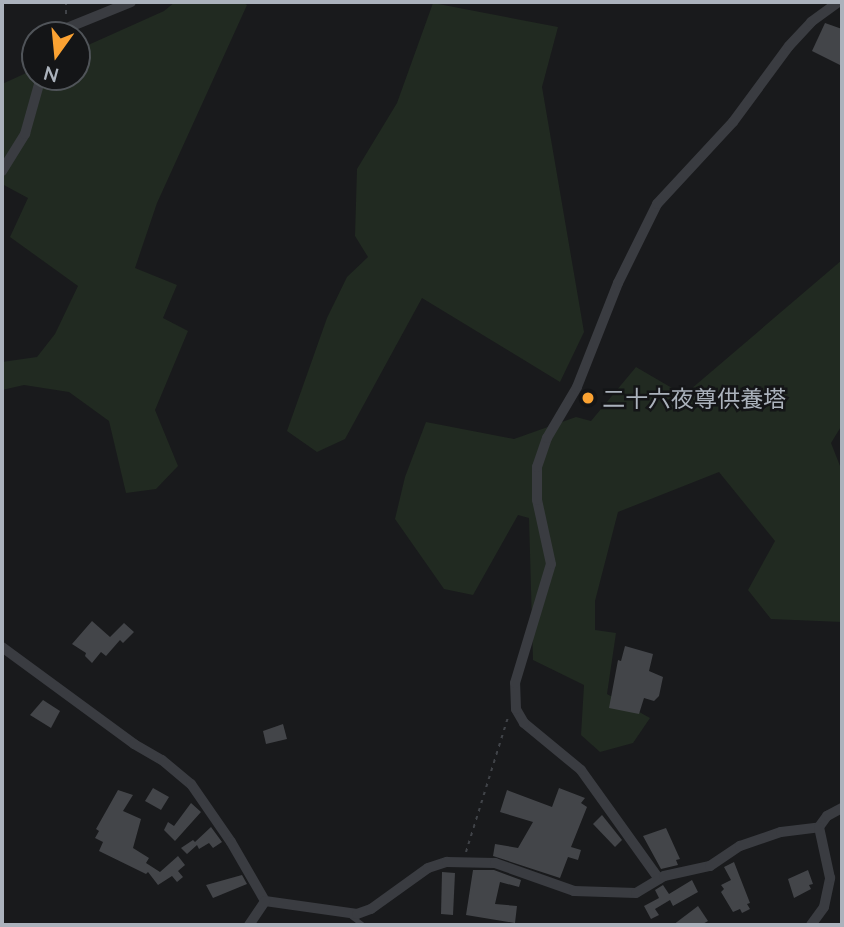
<!DOCTYPE html>
<html>
<head>
<meta charset="utf-8">
<style>
	body { margin:0 }
	#map { position:relative; width:844px; height:927px; overflow:hidden; background:#191a1c; font-family:Lato,"Noto Sans JP",sans-serif }
	div>[style] { position:absolute }
	[style*='--x'] { left:calc(var(--x)*1px); top:calc(var(--y)*1px); width:calc(var(--w)*1px); rotate:calc(var(--a)*1deg) }
	.green>* { inset:0; background:#212a21 }
	.building>* { inset:0; background:#434549 }
	.path>* { height:2px; margin-top:-1px; transform-origin:0; background:repeating-linear-gradient(90deg,#404348 0 3.5px,transparent 0 8.5px) }
	.lane>* { height:5px; margin:-2.5px; padding:0 2.5px; transform-origin:2.5px; border-radius:2.5px; background:#3a3c41 }
	.street>* { height:10px; margin:-5px; padding:0 5px; transform-origin:5px; border-radius:5px; background:#3a3c41 }
	.dots>* { width:19px; height:19px; translate:-50% -50%; box-sizing:border-box; border:4px solid #141517; border-radius:50% }
	span { translate:-50% -50%; white-space:nowrap; text-align:center; line-height:1.15; -webkit-text-stroke:5px #141517; paint-order:stroke }
	.poi-label { font-size:23px; color:#abb2bc }
	.left { translate:0 -50%; text-align:left }
	.frame { position:absolute; inset:0; border:4px solid #abb2bc; pointer-events:none }
	.north { position:absolute; left:21px; top:21px; width:70px; height:70px; box-sizing:border-box; background:#141517; border:2px solid #505459; border-radius:50%; rotate:195deg; font-size:19px; font-weight:700; line-height:28px; text-align:center; color:#abb2bc }
	.north::after { content:''; display:block; margin:auto; width:24px; height:32px; background:#fba232; clip-path:polygon(50% 0,100% 100%,50% 72%,0 100%) }
</style>
</head>
<body>
<div id="map">
	<div class="green">
		<div style="clip-path:polygon(175px 2px,243px 2px,247px 5px,157px 203px,135px 268px,177px 285px,163px 318px,188px 331px,155px 410px,178px 466px,156px 489px,126px 493px,109px 421px,69px 392px,24px 385px,2px 390px,2px 362px,37px 357px,55px 334px,78px 286px,10px 237px,28px 198px,2px 184px,2px 84px,35px 69px,35px 77px,77px 77px,77px 50px,164px 11px)"></div>
		<div style="clip-path:polygon(433px 3px,558px 27px,542px 87px,584px 332px,560px 382px,422px 298px,345px 439px,317px 452px,287px 431px,327px 318px,347px 277px,368px 257px,355px 236px,357px 169px,397px 103px)"></div>
		<div style="clip-path:polygon(842px 260px,842px 425px,831px 443px,842px 471px,842px 622px,771px 619px,748px 590px,775px 541px,719px 472px,618px 512px,595px 601px,595px 630px,616px 633px,607px 694px,650px 718px,633px 743px,600px 752px,581px 735px,584px 685px,533px 660px,529px 518px,518px 515px,473px 595px,444px 589px,395px 519px,405px 477px,426px 422px,514px 439px,576px 417px,591px 421px,636px 367px,684px 395px)"></div>
	</div>
	<div class="building">
		<div style="clip-path:polygon(825px 23px,842px 29px,842px 66px,812px 51px)"></div>
		<div style="clip-path:polygon(92px 621px,110px 637px,124px 623px,134px 632px,123px 643px,120px 640px,106px 656px,101px 652px,92px 663px,85px 656px,86px 653px,72px 644px)"></div>
		<div style="clip-path:polygon(625px 646px,653px 654px,649px 671px,663px 677px,659px 696px,654px 701px,644px 698px,639px 714px,609px 708px,618px 660px,621px 661px)"></div>
		<div style="clip-path:polygon(43px 700px,60px 711px,51px 728px,30px 715px)"></div>
		<div style="clip-path:polygon(283px 724px,287px 739px,266px 744px,263px 731px)"></div>
		<div style="clip-path:polygon(153px 788px,169px 797px,161px 810px,145px 801px)"></div>
		<div style="clip-path:polygon(559px 788px,585px 798px,581px 803px,587px 807px,571px 847px,581px 850px,578px 860px,568px 857px,560px 878px,493px 856px,495px 844px,518px 848px,533px 822px,500px 812px,507px 790px,552px 807px)"></div>
		<div style="clip-path:polygon(118px 790px,133px 795px,123px 811px,141px 819px,133px 848px,149px 858px,146px 863px,160px 872px,178px 856px,185px 865px,178px 871px,183px 877px,177px 882px,172px 876px,158px 885px,148px 872px,146px 874px,99px 851px,103px 842px,95px 838px,99px 831px,96px 829px)"></div>
		<div style="clip-path:polygon(191px 803px,201px 812px,175px 841px,164px 830px,168px 822px,174px 826px)"></div>
		<div style="clip-path:polygon(602px 815px,622px 840px,615px 847px,593px 824px)"></div>
		<div style="clip-path:polygon(211px 827px,222px 842px,213px 848px,209px 843px,199px 849px,197px 845px,187px 854px,181px 848px,193px 840px,195px 842px)"></div>
		<div style="clip-path:polygon(666px 828px,680px 859px,676px 860px,678px 865px,661px 869px,643px 836px)"></div>
		<div style="clip-path:polygon(734px 862px,750px 903px,747px 904px,750px 909px,742px 913px,740px 909px,733px 912px,721px 892px,724px 889px,721px 885px,731px 880px,724px 867px)"></div>
		<div style="clip-path:polygon(473px 870px,494px 870px,521px 880px,519px 887px,500px 882px,495px 904px,517px 906px,515px 923px,466px 915px)"></div>
		<div style="clip-path:polygon(808px 870px,813px 884px,809px 885px,811px 889px,794px 898px,788px 879px)"></div>
		<div style="clip-path:polygon(442px 872px,455px 873px,453px 915px,441px 914px)"></div>
		<div style="clip-path:polygon(242px 875px,247px 884px,213px 898px,206px 885px)"></div>
		<div style="clip-path:polygon(692px 880px,698px 892px,673px 906px,670px 900px,655px 909px,659px 915px,651px 919px,644px 906px,659px 898px,655px 890px,663px 885px,669px 894px)"></div>
		<div style="clip-path:polygon(698px 906px,708px 921px,701px 925px,673px 925px)"></div>
	</div>
	<div class="path">
		<div style="--x:66;--y:2;--w:15;--a:90"></div>
		<div style="--x:466;--y:852;--w:141;--a:-72.7"></div>
	</div>
	<div class="lane">
		<div style="--x:351;--y:916;--w:15;--a:37"></div>
	</div>
	<div class="street">
		<div style="--x:60;--y:35;--w:10;--a:-45"></div>
		<div style="--x:67;--y:28;--w:69;--a:-22.1"></div>
		<div style="--x:2;--y:171;--w:44;--a:-58.1"></div>
		<div style="--x:25;--y:134;--w:59;--a:-74.3"></div>
		<div style="--x:2;--y:647;--w:164;--a:36.3"></div>
		<div style="--x:134;--y:744;--w:32;--a:30"></div>
		<div style="--x:162;--y:760;--w:38;--a:40"></div>
		<div style="--x:191;--y:784;--w:70;--a:55.4"></div>
		<div style="--x:231;--y:842;--w:68;--a:60"></div>
		<div style="--x:659;--y:879;--w:134;--a:-125.6"></div>
		<div style="--x:581;--y:770;--w:74;--a:-140.5"></div>
		<div style="--x:524;--y:723;--w:16;--a:-120"></div>
		<div style="--x:516;--y:709;--w:26;--a:-92"></div>
		<div style="--x:515;--y:683;--w:124;--a:-73.2"></div>
		<div style="--x:551;--y:564;--w:66;--a:-102.3"></div>
		<div style="--x:537;--y:500;--w:33;--a:-90"></div>
		<div style="--x:537;--y:467;--w:31;--a:-71"></div>
		<div style="--x:547;--y:438;--w:59;--a:-59.5"></div>
		<div style="--x:577;--y:387;--w:112;--a:-68.5"></div>
		<div style="--x:618;--y:283;--w:88;--a:-63.7"></div>
		<div style="--x:657;--y:204;--w:112;--a:-47.2"></div>
		<div style="--x:733;--y:122;--w:94;--a:-53.6"></div>
		<div style="--x:789;--y:46;--w:33;--a:-47"></div>
		<div style="--x:811;--y:22;--w:34;--a:-36"></div>
		<div style="--x:265;--y:901;--w:93;--a:8"></div>
		<div style="--x:357;--y:914;--w:15;--a:-20"></div>
		<div style="--x:371;--y:909;--w:70;--a:-35.7"></div>
		<div style="--x:428;--y:868;--w:20;--a:-18"></div>
		<div style="--x:447;--y:862;--w:48;--a:1.2"></div>
		<div style="--x:495;--y:863;--w:84;--a:19.5"></div>
		<div style="--x:574;--y:891;--w:62;--a:1.8"></div>
		<div style="--x:636;--y:893;--w:33;--a:-31"></div>
		<div style="--x:664;--y:876;--w:47;--a:-12.3"></div>
		<div style="--x:710;--y:866;--w:36;--a:-34"></div>
		<div style="--x:740;--y:846;--w:43;--a:-18.9"></div>
		<div style="--x:781;--y:832;--w:38;--a:-7"></div>
		<div style="--x:819;--y:827;--w:14;--a:-54"></div>
		<div style="--x:827;--y:816;--w:17;--a:-28"></div>
		<div style="--x:249;--y:925;--w:29;--a:-56"></div>
		<div style="--x:811;--y:925;--w:22;--a:-54"></div>
		<div style="--x:824;--y:907;--w:30;--a:-78"></div>
		<div style="--x:830;--y:878;--w:52;--a:-102.2"></div>
	</div>
	<div class="dots">
		<div style="left:588px;top:398px;background:#fba232"></div>
	</div>
	<div class="poi-label">
		<span class="left" style="left:602px;top:398px">二十六夜尊供養塔</span>
	</div>
	<div class="frame"></div>
	<div class="north">N</div>
</div>
</body>
</html>
